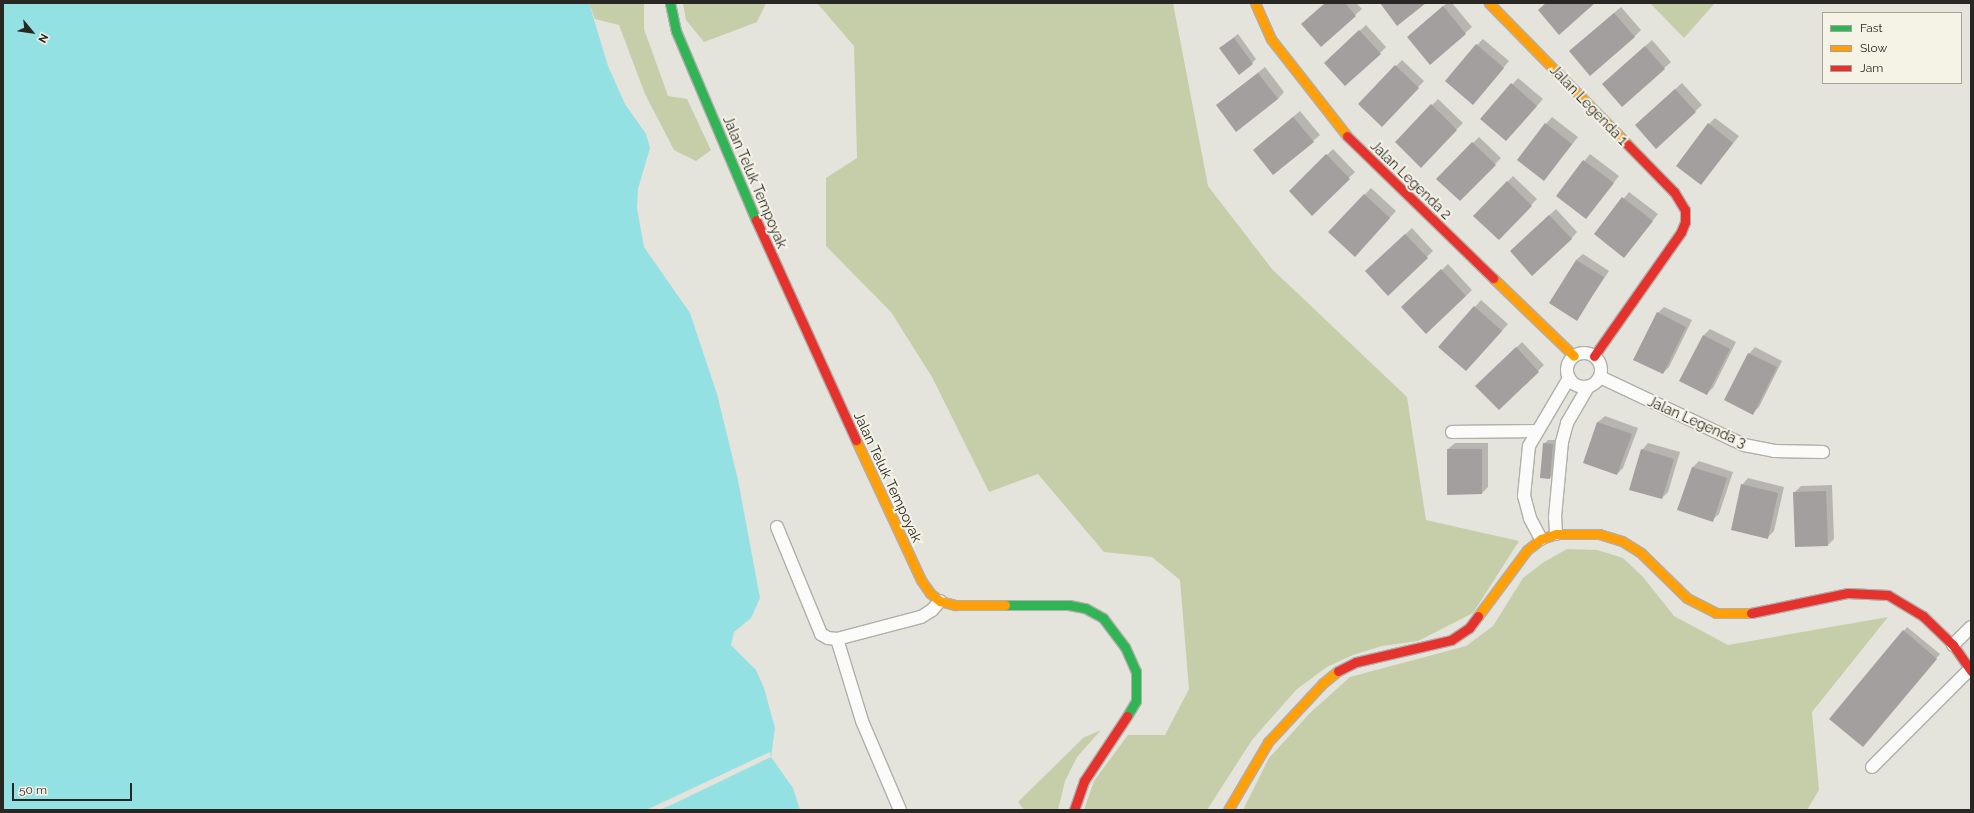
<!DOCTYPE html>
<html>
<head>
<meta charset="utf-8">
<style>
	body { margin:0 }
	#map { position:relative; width:1974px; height:813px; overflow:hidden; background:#e4e3dc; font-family:Raleway,sans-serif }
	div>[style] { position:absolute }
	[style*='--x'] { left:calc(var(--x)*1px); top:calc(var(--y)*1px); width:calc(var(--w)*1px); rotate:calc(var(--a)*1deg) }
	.green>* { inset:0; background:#c6cea9 }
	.water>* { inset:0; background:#94e1e4 }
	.pier>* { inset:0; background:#e4e3dc }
	.shadow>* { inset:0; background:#0003 }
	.building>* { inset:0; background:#a29f9e }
	.roads { filter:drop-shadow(1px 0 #b0afaa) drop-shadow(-1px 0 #b0afaa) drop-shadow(0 1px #b0afaa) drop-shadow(0 -1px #b0afaa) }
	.street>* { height:12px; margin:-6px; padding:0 6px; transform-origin:6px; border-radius:6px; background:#fbfbfa }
	.street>.ring { margin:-6px; padding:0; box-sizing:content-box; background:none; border:12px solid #fbfbfa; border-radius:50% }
	.fast>* { height:9px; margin:-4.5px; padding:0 4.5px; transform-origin:4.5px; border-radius:4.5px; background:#30b455 }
	.slow>* { height:9px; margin:-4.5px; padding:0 4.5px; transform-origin:4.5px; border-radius:4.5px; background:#ff9f0a }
	.jam>* { height:9px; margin:-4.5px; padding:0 4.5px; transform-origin:4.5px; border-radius:4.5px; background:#e5322d }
	span { translate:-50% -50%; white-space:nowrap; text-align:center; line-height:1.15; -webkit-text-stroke:4px #f5f2e6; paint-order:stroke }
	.street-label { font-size:14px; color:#282723 }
	.frame { position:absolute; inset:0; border:4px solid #282723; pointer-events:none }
	.legend { position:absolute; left:1822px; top:12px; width:140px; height:72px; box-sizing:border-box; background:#f5f2e6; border:1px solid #a3a198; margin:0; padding:5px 7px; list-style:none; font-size:12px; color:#282723 }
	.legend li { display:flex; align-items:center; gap:8px; height:20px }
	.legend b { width:20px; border:1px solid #a3a198 }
	.north { position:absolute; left:12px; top:12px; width:40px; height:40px; -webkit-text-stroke:3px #f5f2e6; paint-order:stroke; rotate:119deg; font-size:11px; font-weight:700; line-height:16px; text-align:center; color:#282723 }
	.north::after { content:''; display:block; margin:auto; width:14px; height:18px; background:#282723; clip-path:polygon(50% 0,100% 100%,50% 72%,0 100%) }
	.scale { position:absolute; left:12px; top:783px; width:120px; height:18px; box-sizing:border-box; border:2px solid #282723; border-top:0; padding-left:5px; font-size:12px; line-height:14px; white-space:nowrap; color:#282723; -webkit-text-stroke:3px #f5f2e6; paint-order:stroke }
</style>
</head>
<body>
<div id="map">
	<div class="green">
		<div style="clip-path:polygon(589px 3px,644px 3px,644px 29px,668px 96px,687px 99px,711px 150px,696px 161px,674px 150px,645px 94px,619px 25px,595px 19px)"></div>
		<div style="clip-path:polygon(683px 3px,766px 3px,757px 22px,704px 42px,686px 20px)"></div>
		<div style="clip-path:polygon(817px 3px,1173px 3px,1208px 186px,1272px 269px,1407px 397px,1426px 520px,1519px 541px,1473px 613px,1418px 641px,1382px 646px,1353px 655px,1327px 667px,1297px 689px,1252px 740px,1207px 810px,1084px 810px,1094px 781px,1128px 735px,1165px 735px,1189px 689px,1180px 580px,1152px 557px,1104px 552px,1038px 474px,989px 492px,932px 377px,891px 312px,826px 246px,826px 178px,857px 158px,854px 46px)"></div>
		<div style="clip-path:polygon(1650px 3px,1715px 3px,1684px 38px)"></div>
		<div style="clip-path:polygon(1567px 549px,1597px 550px,1623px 558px,1643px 577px,1674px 616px,1728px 645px,1888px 617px,1812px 712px,1819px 790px,1807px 810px,1243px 810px,1269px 758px,1309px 714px,1350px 677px,1466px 646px,1493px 626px,1523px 578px,1544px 562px)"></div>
		<div style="clip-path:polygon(1101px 730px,1077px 757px,1065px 781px,1058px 810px,1024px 810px,1018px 802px,1083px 738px)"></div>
	</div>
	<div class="water">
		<div style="clip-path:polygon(3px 3px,589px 3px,608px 66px,625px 104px,646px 134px,650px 148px,638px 189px,637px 208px,644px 247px,690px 313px,717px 394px,738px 480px,760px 598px,751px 618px,734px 632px,731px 645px,756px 670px,764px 688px,775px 728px,771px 757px,793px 788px,800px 810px,3px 810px)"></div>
	</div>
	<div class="pier">
		<div style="clip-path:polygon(770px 752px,771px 757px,671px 805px,659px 810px,646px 810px)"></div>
	</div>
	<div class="shadow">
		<div style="clip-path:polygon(1325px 3px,1356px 3px,1362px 9px,1355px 15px)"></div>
		<div style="clip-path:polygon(1447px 3px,1452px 3px,1472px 27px,1430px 64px,1414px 31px)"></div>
		<div style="clip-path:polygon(1621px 7px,1641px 30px,1634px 37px,1577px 45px)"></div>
		<div style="clip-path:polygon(1366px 25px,1386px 47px,1380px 53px,1331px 57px)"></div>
		<div style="clip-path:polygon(1238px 34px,1256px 59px,1252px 63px,1225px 44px)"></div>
		<div style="clip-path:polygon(1483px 39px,1509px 61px,1479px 97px,1477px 45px)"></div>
		<div style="clip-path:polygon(1652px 40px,1671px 62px,1622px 106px,1603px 84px)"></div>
		<div style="clip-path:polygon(1402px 60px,1424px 81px,1388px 119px,1359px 104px)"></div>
		<div style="clip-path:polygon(1265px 67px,1284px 92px,1278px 99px,1217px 105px)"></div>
		<div style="clip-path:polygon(1518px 78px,1543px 99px,1512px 134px,1482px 119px)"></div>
		<div style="clip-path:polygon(1682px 83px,1702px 105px,1656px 147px,1642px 119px)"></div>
		<div style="clip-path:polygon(1438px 99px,1463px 123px,1420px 166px,1396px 142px)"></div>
		<div style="clip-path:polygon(1300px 111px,1320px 135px,1274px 174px,1254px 150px)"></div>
		<div style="clip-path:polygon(1552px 117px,1578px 137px,1544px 180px,1546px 124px)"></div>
		<div style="clip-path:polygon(1715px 118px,1739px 136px,1701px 184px,1709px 124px)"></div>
		<div style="clip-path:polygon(1479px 137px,1501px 158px,1460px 200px,1438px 178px)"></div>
		<div style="clip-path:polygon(1333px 149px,1355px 172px,1312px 214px,1290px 191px)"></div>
		<div style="clip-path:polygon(1590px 154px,1619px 176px,1586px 217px,1557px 196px)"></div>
		<div style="clip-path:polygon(1513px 176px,1537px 199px,1498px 239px,1475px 216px)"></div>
		<div style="clip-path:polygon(1371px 188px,1396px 211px,1361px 249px,1330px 232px)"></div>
		<div style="clip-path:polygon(1629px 192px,1658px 214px,1624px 257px,1595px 234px)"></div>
		<div style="clip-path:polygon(1556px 209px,1577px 232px,1571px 239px,1517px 245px)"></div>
		<div style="clip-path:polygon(1412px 228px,1433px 251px,1388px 294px,1373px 265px)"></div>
		<div style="clip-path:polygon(1583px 254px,1609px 271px,1577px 319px,1576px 260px)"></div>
		<div style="clip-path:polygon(1448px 264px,1472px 290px,1466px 296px,1409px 301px)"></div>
		<div style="clip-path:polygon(1481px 300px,1508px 324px,1472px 364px,1440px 347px)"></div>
		<div style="clip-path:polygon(1664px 307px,1692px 320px,1669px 367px,1663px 373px,1658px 313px)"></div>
		<div style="clip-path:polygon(1710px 329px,1736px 342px,1713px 388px,1706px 394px,1704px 335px)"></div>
		<div style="clip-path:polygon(1522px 342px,1544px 365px,1499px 409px,1477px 386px)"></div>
		<div style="clip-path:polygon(1755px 347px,1782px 361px,1759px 407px,1753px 413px,1749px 354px)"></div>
		<div style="clip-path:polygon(1605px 416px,1638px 428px,1623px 468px,1617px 474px,1584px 462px,1598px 422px)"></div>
		<div style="clip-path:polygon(1548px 440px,1557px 440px,1554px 473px,1550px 478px,1544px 444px)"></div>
		<div style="clip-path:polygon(1455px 443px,1488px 443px,1488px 487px,1482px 493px,1448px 449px)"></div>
		<div style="clip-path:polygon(1648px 443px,1680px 452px,1668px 492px,1662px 498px,1642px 450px)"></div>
		<div style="clip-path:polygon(1699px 461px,1733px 472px,1719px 514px,1712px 520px,1679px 510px,1693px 467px)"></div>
		<div style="clip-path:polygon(1748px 478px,1784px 487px,1774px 531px,1768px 537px,1742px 485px)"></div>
		<div style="clip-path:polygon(1832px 485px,1834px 539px,1828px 545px,1794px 493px,1801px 486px)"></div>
		<div style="clip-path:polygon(1907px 627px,1940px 654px,1863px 746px,1904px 631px)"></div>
	</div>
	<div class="building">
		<div style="clip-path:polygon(1325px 3px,1345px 3px,1356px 16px,1321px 47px,1301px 24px)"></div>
		<div style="clip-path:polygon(1380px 3px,1426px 3px,1397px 26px)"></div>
		<div style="clip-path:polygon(1546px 3px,1595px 3px,1559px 35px,1538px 10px)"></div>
		<div style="clip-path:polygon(1443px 6px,1466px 34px,1430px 65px,1407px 37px)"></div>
		<div style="clip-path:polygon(1614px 13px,1635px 37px,1590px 76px,1569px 51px)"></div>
		<div style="clip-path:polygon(1359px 30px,1381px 54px,1345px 86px,1324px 63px)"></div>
		<div style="clip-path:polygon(1234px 38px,1253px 64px,1239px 75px,1219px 48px)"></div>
		<div style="clip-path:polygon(1476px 44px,1504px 68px,1473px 105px,1445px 81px)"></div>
		<div style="clip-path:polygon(1645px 46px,1665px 69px,1622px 107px,1602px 84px)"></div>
		<div style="clip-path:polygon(1395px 65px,1419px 88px,1382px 127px,1358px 104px)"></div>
		<div style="clip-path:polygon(1258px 73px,1278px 99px,1236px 132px,1216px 105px)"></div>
		<div style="clip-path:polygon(1511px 83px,1537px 106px,1506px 141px,1480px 119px)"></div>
		<div style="clip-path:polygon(1675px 89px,1696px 112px,1656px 149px,1635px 125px)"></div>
		<div style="clip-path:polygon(1431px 104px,1457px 130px,1421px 168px,1395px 142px)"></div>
		<div style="clip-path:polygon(1293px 117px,1314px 142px,1273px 175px,1253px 150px)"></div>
		<div style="clip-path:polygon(1545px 123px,1572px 144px,1544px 181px,1517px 160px)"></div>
		<div style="clip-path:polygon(1708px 123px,1733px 143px,1701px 185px,1676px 166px)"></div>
		<div style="clip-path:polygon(1472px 142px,1496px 165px,1460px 201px,1436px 179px)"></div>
		<div style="clip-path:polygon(1326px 154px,1350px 179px,1312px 216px,1289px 191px)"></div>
		<div style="clip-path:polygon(1583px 160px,1614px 183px,1586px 219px,1556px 196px)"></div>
		<div style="clip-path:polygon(1507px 181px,1532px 206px,1499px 240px,1473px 216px)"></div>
		<div style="clip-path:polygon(1364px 194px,1390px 218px,1355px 257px,1328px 232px)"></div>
		<div style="clip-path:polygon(1622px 197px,1653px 221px,1624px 258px,1594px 234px)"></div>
		<div style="clip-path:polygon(1549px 215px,1572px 239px,1532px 276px,1510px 251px)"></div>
		<div style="clip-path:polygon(1405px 234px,1428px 258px,1388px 296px,1365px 271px)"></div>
		<div style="clip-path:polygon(1576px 260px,1604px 277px,1577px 321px,1549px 303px)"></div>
		<div style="clip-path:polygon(1441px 269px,1466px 296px,1426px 334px,1401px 307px)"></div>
		<div style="clip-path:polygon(1474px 306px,1502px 331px,1466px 371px,1438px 347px)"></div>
		<div style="clip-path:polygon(1657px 312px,1686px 327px,1663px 374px,1633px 360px)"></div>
		<div style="clip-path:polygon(1703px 335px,1730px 349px,1707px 395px,1679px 381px)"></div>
		<div style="clip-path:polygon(1516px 347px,1539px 372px,1499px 410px,1475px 386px)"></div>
		<div style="clip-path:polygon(1748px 353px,1777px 367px,1753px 415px,1724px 400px)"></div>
		<div style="clip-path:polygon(1597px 422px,1632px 434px,1617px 475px,1583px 463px)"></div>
		<div style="clip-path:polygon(1543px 443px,1553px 444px,1550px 479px,1540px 478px)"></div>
		<div style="clip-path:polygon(1447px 449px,1482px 449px,1482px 494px,1447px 495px)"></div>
		<div style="clip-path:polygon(1641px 449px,1674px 459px,1662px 499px,1629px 490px)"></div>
		<div style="clip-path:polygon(1692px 467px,1727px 478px,1713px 522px,1677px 510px)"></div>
		<div style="clip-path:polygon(1741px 484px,1778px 493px,1768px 539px,1731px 530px)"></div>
		<div style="clip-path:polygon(1826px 491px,1828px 546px,1795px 547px,1793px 492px)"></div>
		<div style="clip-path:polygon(1903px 630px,1937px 659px,1863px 747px,1829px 719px)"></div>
	</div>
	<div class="roads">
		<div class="street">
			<div class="ring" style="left:1567px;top:353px;width:22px;height:22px"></div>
			<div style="--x:1600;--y:377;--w:159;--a:25.3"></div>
			<div style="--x:1744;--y:445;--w:31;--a:11"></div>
			<div style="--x:1774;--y:451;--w:49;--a:1.2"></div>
			<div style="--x:1452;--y:432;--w:83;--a:-0.7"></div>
			<div style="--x:777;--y:527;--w:116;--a:67.6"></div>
			<div style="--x:821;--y:634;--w:8;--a:30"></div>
			<div style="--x:828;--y:638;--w:9;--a:6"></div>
			<div style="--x:837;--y:639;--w:87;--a:-14.7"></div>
			<div style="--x:921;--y:617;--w:13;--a:-32"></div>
			<div style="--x:932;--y:610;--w:12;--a:-48"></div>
			<div style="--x:1556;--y:534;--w:17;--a:-93"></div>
			<div style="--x:1555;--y:517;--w:75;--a:-84.7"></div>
			<div style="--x:1562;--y:442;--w:20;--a:-75"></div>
			<div style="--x:1567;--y:423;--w:42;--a:-59.7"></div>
			<div style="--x:1541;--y:539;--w:24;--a:-118"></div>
			<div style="--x:1530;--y:518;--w:23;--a:-105"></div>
			<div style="--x:1524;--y:496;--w:50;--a:-84.3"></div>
			<div style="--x:1529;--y:446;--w:79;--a:-59.5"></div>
			<div style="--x:837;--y:639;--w:86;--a:73"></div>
			<div style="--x:862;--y:721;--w:97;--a:66.9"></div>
			<div style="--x:1953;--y:645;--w:25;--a:-45"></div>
			<div style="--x:1872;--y:767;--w:139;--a:-45"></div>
		</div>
		<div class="fast">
			<div style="--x:670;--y:3;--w:29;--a:78"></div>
			<div style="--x:676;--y:31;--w:205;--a:67.1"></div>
			<div style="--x:1005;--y:605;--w:64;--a:0"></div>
			<div style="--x:1069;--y:605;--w:16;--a:11"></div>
			<div style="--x:1085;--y:608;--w:21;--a:29"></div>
			<div style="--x:1103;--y:618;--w:36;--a:53"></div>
			<div style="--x:1125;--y:647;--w:27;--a:66"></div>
			<div style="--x:1136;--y:672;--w:29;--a:90"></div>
			<div style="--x:1136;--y:701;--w:17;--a:121"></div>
		</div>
		<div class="slow">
			<div style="--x:1255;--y:3;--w:39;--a:66"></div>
			<div style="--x:1271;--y:39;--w:123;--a:51.9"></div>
			<div style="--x:1489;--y:3;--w:197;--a:45.6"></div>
			<div style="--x:1493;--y:278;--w:112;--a:43.9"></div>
			<div style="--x:856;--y:440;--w:154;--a:65.1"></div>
			<div style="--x:921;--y:580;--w:16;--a:55"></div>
			<div style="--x:930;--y:593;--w:13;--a:39"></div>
			<div style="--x:940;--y:601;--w:16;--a:15"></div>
			<div style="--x:955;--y:605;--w:50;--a:0"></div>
			<div style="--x:1478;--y:616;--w:82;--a:-53.4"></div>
			<div style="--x:1527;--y:550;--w:18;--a:-38"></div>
			<div style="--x:1541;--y:539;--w:16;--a:-18"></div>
			<div style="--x:1556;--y:534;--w:43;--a:0"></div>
			<div style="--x:1599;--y:534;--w:24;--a:17"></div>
			<div style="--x:1622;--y:541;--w:22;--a:32"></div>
			<div style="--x:1641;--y:553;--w:64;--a:44.4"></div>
			<div style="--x:1687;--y:598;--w:33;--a:27"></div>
			<div style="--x:1716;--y:613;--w:35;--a:0"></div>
			<div style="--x:1228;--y:810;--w:79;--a:-59.5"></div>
			<div style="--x:1268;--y:742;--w:81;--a:-47"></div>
			<div style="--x:1323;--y:683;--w:19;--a:-39"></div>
		</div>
		<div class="jam">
			<div style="--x:1347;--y:136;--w:204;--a:44.2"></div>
			<div style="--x:756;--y:220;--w:242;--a:65.6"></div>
			<div style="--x:1594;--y:356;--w:151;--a:-54.9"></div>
			<div style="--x:1681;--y:232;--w:11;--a:-68"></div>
			<div style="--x:1685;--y:222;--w:12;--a:-90"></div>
			<div style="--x:1685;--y:210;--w:21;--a:-121"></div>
			<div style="--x:1674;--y:192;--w:67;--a:-134.4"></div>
			<div style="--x:1751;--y:613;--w:99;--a:-11.7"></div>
			<div style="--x:1848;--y:593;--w:40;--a:2.9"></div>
			<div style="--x:1888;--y:595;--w:41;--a:31"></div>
			<div style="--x:1923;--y:616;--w:42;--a:44"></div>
			<div style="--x:1953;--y:645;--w:32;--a:55"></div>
			<div style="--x:1338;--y:671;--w:20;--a:-27"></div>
			<div style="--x:1356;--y:662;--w:98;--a:-13"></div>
			<div style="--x:1451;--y:640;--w:22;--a:-34"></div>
			<div style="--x:1469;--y:628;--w:15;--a:-53"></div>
			<div style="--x:1074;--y:810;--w:31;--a:-71"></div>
			<div style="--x:1084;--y:781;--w:78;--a:-56.5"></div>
		</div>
	</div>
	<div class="street-label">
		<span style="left:1589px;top:105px;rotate:46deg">Jalan Legenda 1</span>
		<span style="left:1411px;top:180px;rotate:44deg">Jalan Legenda 2</span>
		<span style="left:755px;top:182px;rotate:67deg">Jalan Teluk Tempoyak</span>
		<span style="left:1697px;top:422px;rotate:24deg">Jalan Legenda 3</span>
		<span style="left:888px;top:477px;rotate:65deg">Jalan Teluk Tempoyak</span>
	</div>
	<div class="frame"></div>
	<ul class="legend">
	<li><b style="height:5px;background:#30b455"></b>Fast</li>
	<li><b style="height:5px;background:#ff9f0a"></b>Slow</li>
	<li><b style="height:5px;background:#e5322d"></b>Jam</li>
	</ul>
	<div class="north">N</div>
	<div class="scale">50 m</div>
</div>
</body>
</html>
